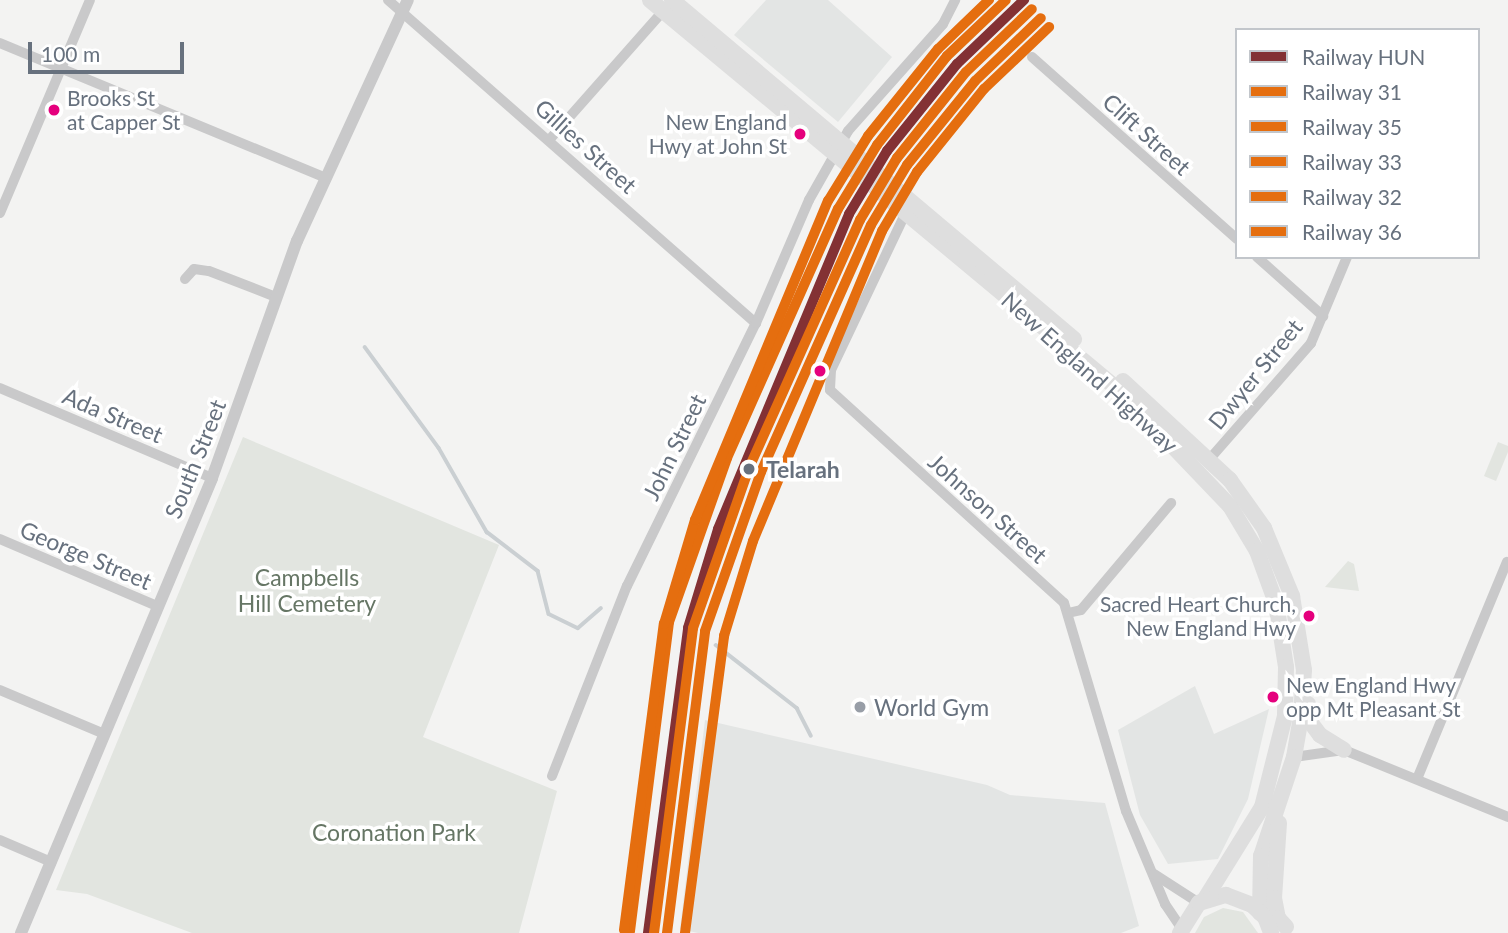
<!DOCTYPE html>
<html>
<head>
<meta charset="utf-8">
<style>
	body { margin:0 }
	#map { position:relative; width:1508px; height:933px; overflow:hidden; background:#f3f3f2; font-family:Lato,sans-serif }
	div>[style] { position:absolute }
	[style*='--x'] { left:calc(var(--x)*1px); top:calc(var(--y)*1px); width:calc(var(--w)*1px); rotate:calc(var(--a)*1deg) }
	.built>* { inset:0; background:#e3e5e4 }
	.green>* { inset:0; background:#e2e5e0 }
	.stream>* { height:3.5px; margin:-1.75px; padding:0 1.75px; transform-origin:1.75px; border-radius:1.75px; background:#cacfd2 }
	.minor>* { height:10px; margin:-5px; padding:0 5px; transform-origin:5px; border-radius:5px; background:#c9c9ca }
	.tertiary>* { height:12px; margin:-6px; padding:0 6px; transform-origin:6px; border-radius:6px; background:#c9c9ca }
	.trunk>* { height:16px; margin:-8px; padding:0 8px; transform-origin:8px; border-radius:8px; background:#dedede }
	.rail-1>* { height:10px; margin:-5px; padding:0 5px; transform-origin:5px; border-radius:5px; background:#833134 }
	.rail-2>* { height:10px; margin:-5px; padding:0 5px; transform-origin:5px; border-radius:5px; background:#e56e0f }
	.rail-3>* { height:10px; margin:-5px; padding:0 5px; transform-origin:5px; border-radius:5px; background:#e56e0f }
	.rail-4>* { height:10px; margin:-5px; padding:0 5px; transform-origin:5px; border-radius:5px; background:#e56e0f }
	.rail-5>* { height:10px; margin:-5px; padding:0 5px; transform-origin:5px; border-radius:5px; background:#e56e0f }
	.rail-6>* { height:10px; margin:-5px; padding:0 5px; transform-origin:5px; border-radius:5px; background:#e56e0f }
	.dots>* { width:19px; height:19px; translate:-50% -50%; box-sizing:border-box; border:4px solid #fff; border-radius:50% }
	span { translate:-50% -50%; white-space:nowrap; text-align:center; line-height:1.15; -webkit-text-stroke:7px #fff; paint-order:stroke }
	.bus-label { font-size:21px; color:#67717e }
	.left { translate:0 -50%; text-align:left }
	.right { translate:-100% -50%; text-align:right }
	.street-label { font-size:23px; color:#67717e }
	.stop-label { font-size:23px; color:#67717e; font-weight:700 }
	.park-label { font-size:23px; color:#667665 }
	.poi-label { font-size:23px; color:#67717e }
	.legend { position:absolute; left:1235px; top:28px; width:245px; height:231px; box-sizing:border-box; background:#fff; border:2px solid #c2c6cb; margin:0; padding:9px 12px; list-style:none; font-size:21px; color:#67717e }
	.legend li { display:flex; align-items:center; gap:14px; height:35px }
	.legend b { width:35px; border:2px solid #c2c6cb }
	.scale { position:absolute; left:28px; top:42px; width:156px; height:32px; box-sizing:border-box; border:4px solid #67717e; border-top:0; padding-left:9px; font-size:21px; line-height:24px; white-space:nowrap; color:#67717e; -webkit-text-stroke:5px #fff; paint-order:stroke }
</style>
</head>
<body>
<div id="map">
	<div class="built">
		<div style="clip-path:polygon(766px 0,828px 0,892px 57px,838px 122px,734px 35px)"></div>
		<div style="clip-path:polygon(1195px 686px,1214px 734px,1269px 709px,1248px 799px,1218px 859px,1168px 864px,1140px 815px,1118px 730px)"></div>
		<div style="clip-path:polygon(705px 720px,987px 785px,1010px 795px,1105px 803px,1139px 926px,1121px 933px,698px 933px,680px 929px)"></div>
	</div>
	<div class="green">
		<div style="clip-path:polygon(243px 437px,499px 545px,423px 737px,557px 791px,519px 933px,192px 933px,87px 894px,56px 890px)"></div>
		<div style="clip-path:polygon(1498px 442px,1508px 446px,1508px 452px,1496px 481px,1484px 476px)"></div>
		<div style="clip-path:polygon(1348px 561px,1354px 564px,1359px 591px,1325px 587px)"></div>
		<div style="clip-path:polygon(1223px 908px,1243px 912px,1258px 933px,1195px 933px,1204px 917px)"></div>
	</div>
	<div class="stream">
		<div style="--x:365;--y:347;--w:125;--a:53.8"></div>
		<div style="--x:439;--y:448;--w:97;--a:60.3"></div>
		<div style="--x:487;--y:532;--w:64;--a:37.4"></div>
		<div style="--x:538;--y:571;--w:44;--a:75.7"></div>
		<div style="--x:549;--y:614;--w:32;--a:26"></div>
		<div style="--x:578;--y:628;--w:30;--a:-41"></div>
		<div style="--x:716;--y:645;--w:103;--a:37.9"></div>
		<div style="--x:797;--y:708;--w:31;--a:63"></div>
	</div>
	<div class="minor">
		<div style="--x:388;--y:0;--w:490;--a:41.3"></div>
		<div style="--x:0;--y:43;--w:350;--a:22.5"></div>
		<div style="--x:1032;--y:57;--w:274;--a:41.6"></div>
		<div style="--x:550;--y:139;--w:175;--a:-48.5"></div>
		<div style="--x:907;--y:210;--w:177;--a:115.4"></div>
		<div style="--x:831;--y:370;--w:20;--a:93"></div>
		<div style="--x:830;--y:390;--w:316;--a:42.3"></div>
		<div style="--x:1064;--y:603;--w:217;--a:73.4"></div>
		<div style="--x:1126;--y:811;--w:101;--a:67.2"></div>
		<div style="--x:1165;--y:904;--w:29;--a:56"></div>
		<div style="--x:0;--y:213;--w:231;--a:-67.1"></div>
		<div style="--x:1257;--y:257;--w:89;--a:41.8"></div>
		<div style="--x:185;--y:279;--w:13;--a:-48"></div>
		<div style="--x:194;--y:269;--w:15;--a:8"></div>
		<div style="--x:209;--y:271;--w:72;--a:21.2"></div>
		<div style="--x:0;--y:388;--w:230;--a:23"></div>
		<div style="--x:1207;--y:462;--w:158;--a:-48.8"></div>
		<div style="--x:1311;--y:343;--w:93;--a:-67.3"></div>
		<div style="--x:0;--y:539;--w:171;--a:23.1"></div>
		<div style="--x:1068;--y:613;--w:13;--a:-13"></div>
		<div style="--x:1081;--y:610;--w:140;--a:-49.9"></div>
		<div style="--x:0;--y:690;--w:113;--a:22.9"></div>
		<div style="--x:1294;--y:757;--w:50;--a:-8"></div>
		<div style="--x:1344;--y:750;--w:177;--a:22.2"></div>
		<div style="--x:552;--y:776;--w:204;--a:-68.5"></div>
		<div style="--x:627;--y:586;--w:293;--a:-63.9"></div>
		<div style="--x:756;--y:323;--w:134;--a:-66.7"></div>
		<div style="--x:809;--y:200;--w:79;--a:-60.5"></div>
		<div style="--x:848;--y:131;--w:143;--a:-48.4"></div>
		<div style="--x:943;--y:24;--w:27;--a:-63"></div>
		<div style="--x:1417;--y:779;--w:235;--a:-67.5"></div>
		<div style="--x:0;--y:840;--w:56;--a:23.3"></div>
		<div style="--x:1154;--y:874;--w:54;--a:32.8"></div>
	</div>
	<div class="tertiary">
		<div style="--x:21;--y:933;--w:493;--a:-67.2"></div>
		<div style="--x:212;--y:478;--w:252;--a:-70.3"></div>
		<div style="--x:297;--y:241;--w:265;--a:-65.3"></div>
	</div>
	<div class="trunk">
		<div style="--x:650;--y:0;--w:613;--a:39.77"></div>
		<div style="--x:1121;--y:392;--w:158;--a:46.3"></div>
		<div style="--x:1230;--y:506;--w:52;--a:59"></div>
		<div style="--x:1257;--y:551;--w:55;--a:69.9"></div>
		<div style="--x:1276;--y:603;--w:65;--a:81.1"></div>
		<div style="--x:1286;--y:667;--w:49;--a:91.2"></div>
		<div style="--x:1285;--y:716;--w:94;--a:104.2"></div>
		<div style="--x:1262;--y:807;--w:108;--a:121.8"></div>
		<div style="--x:672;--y:0;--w:526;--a:40.14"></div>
		<div style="--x:1123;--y:381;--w:146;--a:42.8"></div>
		<div style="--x:1230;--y:480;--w:59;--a:54.7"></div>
		<div style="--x:1264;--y:528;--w:74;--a:67.6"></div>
		<div style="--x:1292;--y:596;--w:75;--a:80.8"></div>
		<div style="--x:1304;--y:670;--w:47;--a:93.7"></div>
		<div style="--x:1301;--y:717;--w:41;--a:99.9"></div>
		<div style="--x:1294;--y:757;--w:104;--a:108.4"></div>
		<div style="--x:1261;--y:856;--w:57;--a:91"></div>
		<div style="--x:1308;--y:704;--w:19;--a:81"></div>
		<div style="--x:1311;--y:723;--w:15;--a:53"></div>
		<div style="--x:1320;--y:735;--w:28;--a:32"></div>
		<div style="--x:1279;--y:823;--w:75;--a:93.8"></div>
		<div style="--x:1274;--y:898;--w:20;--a:79"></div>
		<div style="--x:1278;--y:918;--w:12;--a:48"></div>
		<div style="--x:1180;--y:933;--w:36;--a:-58"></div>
		<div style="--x:1199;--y:903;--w:28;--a:-17"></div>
		<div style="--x:1226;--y:895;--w:28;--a:21"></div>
		<div style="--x:1252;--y:905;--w:18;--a:43"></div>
		<div style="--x:1265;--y:917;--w:17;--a:69"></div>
	</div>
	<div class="rail-1">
		<div style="--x:648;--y:933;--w:308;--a:-82.5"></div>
		<div style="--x:688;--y:628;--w:103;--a:-73.1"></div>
		<div style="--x:718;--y:529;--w:341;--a:-67.4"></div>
		<div style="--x:849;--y:214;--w:74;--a:-58.9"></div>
		<div style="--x:887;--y:151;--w:112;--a:-51.2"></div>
		<div style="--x:957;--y:64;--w:93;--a:-43.7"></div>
	</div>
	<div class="rail-2">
		<div style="--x:654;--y:933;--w:307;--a:-82.7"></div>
		<div style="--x:693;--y:628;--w:170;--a:-70.7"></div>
		<div style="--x:749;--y:468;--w:272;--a:-65.9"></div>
		<div style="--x:860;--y:220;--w:72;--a:-59.2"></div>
		<div style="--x:897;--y:158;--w:110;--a:-51.3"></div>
		<div style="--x:966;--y:72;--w:91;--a:-43.7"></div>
	</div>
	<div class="rail-3">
		<div style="--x:630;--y:931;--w:311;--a:-82.8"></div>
		<div style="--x:669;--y:622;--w:174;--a:-70.5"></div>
		<div style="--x:727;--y:458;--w:273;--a:-66"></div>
		<div style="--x:838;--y:209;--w:75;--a:-58.6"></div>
		<div style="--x:877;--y:145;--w:113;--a:-51.8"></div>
		<div style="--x:947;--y:56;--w:81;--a:-43.5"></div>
	</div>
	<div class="rail-4">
		<div style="--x:667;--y:933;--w:304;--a:-82.8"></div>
		<div style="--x:705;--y:631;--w:169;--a:-70.6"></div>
		<div style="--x:761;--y:472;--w:270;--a:-66"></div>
		<div style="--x:871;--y:225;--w:70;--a:-59"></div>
		<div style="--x:907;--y:165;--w:108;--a:-51"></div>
		<div style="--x:975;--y:81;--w:91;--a:-43.7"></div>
	</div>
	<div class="rail-5">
		<div style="--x:624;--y:930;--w:309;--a:-82.6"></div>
		<div style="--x:664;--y:624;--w:109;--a:-73.4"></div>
		<div style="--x:695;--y:520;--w:346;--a:-67.4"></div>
		<div style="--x:828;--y:201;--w:76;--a:-58.4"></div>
		<div style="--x:868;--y:136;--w:112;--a:-51.2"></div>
		<div style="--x:938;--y:49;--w:71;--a:-43.9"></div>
	</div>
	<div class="rail-6">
		<div style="--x:685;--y:933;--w:300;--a:-82.5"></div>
		<div style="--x:724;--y:636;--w:99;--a:-73"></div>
		<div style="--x:753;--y:541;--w:336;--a:-67.4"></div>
		<div style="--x:882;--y:231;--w:69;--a:-59.3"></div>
		<div style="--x:917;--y:172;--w:107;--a:-51.1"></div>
		<div style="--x:984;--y:89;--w:90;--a:-43.6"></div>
	</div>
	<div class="dots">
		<div style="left:54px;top:110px;background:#e5007d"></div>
		<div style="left:800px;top:134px;background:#e5007d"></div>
		<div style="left:820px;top:371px;background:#e5007d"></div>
		<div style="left:749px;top:469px;background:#67717e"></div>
		<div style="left:1309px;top:616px;background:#e5007d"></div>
		<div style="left:1273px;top:697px;background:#e5007d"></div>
		<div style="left:860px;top:707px;background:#989ea7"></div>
	</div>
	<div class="bus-label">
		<span class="left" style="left:67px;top:110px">Brooks St<br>at Capper St</span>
		<span class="right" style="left:787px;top:134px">New England<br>Hwy at John St</span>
		<span class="right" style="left:1296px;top:616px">Sacred Heart Church,<br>New England Hwy</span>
		<span class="left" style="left:1286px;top:697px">New England Hwy<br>opp Mt Pleasant St</span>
	</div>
	<div class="street-label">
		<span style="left:1147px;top:134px;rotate:42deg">Clift Street</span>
		<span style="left:586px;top:146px;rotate:42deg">Gillies Street</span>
		<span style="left:1090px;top:372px;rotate:42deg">New England Highway</span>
		<span style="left:1255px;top:374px;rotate:-51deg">Dwyer Street</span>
		<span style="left:113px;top:415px;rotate:23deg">Ada Street</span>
		<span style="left:674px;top:447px;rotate:-64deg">John Street</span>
		<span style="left:195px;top:459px;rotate:-68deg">South Street</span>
		<span style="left:988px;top:508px;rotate:42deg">Johnson Street</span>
		<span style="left:86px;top:555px;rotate:23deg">George Street</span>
	</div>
	<div class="stop-label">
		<span class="left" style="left:766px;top:469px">Telarah</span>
	</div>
	<div class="park-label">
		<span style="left:307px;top:590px">Campbells<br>Hill Cemetery</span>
		<span style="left:394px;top:832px">Coronation Park</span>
	</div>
	<div class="poi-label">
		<span class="left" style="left:874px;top:707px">World Gym</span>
	</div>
	<ul class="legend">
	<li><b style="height:9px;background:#833134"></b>Railway HUN</li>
	<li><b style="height:9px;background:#e56e0f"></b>Railway 31</li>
	<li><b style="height:9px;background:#e56e0f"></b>Railway 35</li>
	<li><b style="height:9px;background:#e56e0f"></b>Railway 33</li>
	<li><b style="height:9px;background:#e56e0f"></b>Railway 32</li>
	<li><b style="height:9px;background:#e56e0f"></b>Railway 36</li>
	</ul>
	<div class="scale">100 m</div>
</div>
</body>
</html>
